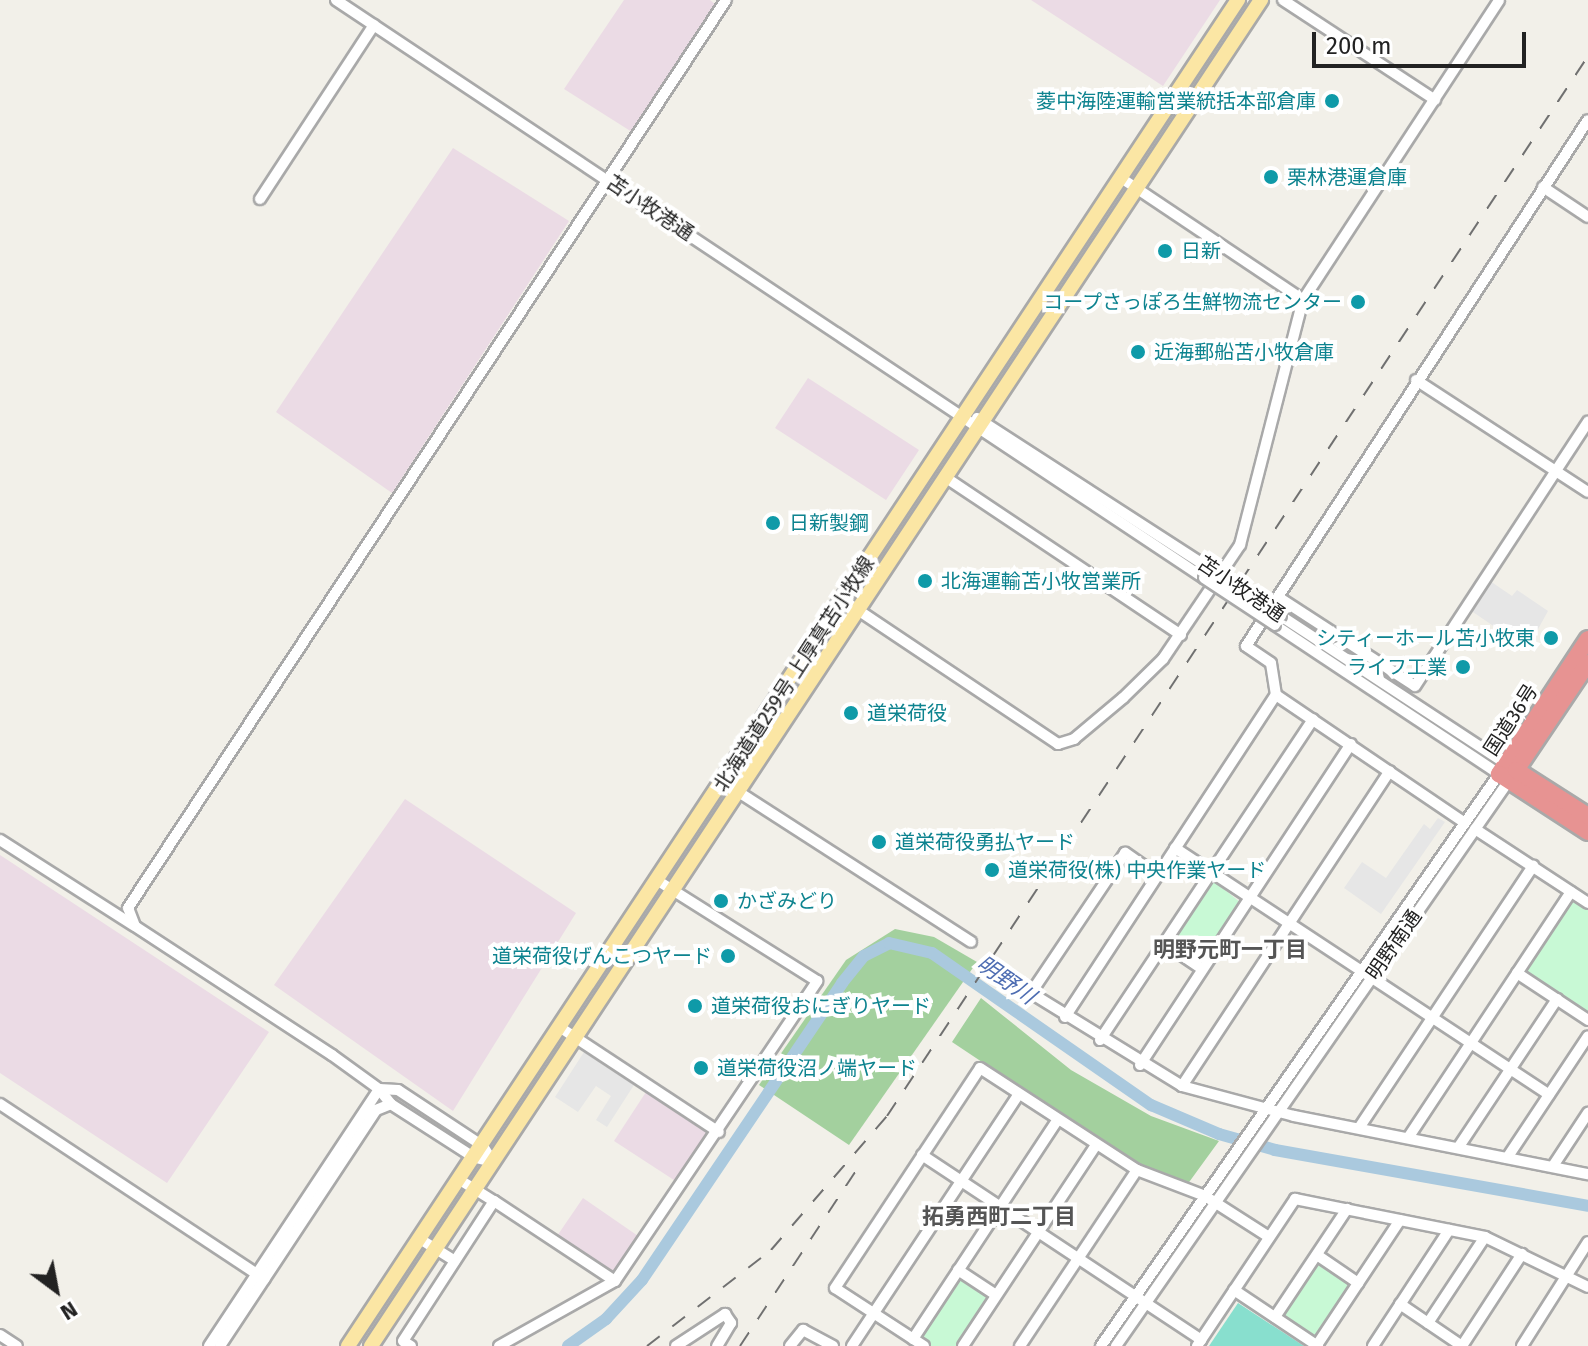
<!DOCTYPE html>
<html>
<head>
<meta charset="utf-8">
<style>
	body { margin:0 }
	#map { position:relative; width:1588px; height:1346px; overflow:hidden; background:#f2f0e9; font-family:"Fira Sans","Noto Sans JP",sans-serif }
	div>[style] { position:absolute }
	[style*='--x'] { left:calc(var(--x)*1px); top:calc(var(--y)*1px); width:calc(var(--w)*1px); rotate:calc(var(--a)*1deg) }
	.industrial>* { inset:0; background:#ebdbe5 }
	.forest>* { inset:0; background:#a3d09e }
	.park>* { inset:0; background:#c8f9d5 }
	.pitch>* { inset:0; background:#88dfce }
	.parking>* { inset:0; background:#e6e6e6 }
	.river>* { height:12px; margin:-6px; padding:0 6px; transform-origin:6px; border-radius:6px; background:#aac9de }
	.roads { filter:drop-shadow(2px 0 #a9a9a9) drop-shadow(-2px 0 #a9a9a9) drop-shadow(0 2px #a9a9a9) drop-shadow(0 -2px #a9a9a9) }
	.minor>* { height:10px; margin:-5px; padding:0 5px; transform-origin:5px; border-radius:5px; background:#fff }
	.major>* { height:14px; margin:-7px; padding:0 7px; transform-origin:7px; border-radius:7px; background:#fbe6a4 }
	.highway>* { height:16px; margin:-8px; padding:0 8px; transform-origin:8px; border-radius:8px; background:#e79392 }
	.rail>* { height:2px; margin-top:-1px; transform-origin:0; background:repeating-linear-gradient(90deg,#707070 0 16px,transparent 0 32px) }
	.bridges { filter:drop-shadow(2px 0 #a9a9a9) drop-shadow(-2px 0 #a9a9a9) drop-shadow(0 2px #a9a9a9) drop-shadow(0 -2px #a9a9a9) }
	.minor-bridge>* { height:10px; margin:-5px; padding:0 5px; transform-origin:5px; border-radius:5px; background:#fff }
	.dots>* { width:22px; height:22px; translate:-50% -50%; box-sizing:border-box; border:4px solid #fff; border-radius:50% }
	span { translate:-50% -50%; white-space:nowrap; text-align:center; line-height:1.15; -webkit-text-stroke:8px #fff; paint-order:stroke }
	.culture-label { font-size:20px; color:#0d838f }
	.right { translate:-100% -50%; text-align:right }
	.left { translate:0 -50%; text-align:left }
	.street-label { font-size:20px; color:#222 }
	.neighbourhood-label { font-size:22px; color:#555; font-weight:700 }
	.water-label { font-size:22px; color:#4e6db2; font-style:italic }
	.north { position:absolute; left:16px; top:1250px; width:80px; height:80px; -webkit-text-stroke:6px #fff; paint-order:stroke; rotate:148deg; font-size:22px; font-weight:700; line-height:32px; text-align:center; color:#222 }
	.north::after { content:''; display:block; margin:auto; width:28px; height:36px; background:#222; clip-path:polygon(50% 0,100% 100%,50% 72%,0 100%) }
	.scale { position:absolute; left:1312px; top:32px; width:214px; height:36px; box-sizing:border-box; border:4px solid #222; border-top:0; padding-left:10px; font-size:24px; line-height:28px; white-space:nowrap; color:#222; -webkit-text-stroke:6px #fff; paint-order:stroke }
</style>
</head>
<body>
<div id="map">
	<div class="industrial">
		<div style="clip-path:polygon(624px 0,710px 0,716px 5px,632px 132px,564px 89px)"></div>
		<div style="clip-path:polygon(1031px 0,1220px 0,1163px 86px)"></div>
		<div style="clip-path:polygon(453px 148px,569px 221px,392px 493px,276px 412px)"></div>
		<div style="clip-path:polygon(808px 378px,919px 450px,886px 500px,775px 428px)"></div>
		<div style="clip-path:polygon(405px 799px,576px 913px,453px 1111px,274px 985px)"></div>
		<div style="clip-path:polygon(0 855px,269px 1032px,167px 1183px,0 1073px)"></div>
		<div style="clip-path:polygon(646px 1092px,709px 1133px,677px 1182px,614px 1141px)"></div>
		<div style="clip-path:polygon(583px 1198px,641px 1238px,614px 1274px,557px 1236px)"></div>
	</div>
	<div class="forest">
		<div style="clip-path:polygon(895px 929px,934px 937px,977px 962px,849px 1145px,759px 1085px,846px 960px)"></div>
		<div style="clip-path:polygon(981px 998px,1071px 1070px,1151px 1116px,1219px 1141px,1187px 1185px,1136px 1165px,952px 1042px)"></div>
	</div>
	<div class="park">
		<div style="clip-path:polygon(1214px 881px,1241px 903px,1198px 961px,1170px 940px)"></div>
		<div style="clip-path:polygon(1572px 898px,1588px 909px,1588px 1013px,1524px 971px)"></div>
		<div style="clip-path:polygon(1316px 1260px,1352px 1286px,1314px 1339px,1280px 1315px)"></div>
		<div style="clip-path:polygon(962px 1277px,990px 1296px,957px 1346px,930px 1346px,920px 1336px)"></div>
	</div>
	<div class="pitch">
		<div style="clip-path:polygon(1238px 1303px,1304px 1346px,1209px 1346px)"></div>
	</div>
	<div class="parking">
		<div style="clip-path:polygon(1490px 581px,1512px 596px,1517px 590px,1548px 611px,1527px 649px,1470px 610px)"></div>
		<div style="clip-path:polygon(1438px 818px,1445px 822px,1381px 914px,1344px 888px,1362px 862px,1386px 878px,1424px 824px,1430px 829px)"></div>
		<div style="clip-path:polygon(584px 1052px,634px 1085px,607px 1127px,596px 1120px,611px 1096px,596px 1086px,578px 1112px,555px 1097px)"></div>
	</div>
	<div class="river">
		<div style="--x:568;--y:1346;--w:47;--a:-35.4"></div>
		<div style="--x:606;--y:1319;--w:53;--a:-47.3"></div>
		<div style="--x:642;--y:1280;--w:358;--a:-56"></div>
		<div style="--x:842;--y:983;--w:35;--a:-51"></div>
		<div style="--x:864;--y:956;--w:28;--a:-27"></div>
		<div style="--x:889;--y:943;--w:44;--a:13.1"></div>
		<div style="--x:932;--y:953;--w:267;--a:34.8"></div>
		<div style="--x:1151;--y:1105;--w:74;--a:23.1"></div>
		<div style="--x:1219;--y:1134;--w:58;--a:15.9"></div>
		<div style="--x:1275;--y:1150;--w:318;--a:10.1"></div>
	</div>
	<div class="roads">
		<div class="minor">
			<div style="--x:336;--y:0;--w:1043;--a:33.66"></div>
			<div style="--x:1283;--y:0;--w:182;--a:33.3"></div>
			<div style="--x:1121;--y:178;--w:219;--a:33.8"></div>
			<div style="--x:1543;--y:187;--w:54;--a:33.7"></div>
			<div style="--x:260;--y:199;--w:208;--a:-56.8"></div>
			<div style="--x:1416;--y:380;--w:205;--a:33.1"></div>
			<div style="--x:977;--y:418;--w:278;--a:32.9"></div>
			<div style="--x:945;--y:477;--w:284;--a:33.8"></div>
			<div style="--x:1278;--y:597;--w:163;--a:33"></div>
			<div style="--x:1415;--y:686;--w:316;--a:-56.8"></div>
			<div style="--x:843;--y:600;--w:259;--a:33.8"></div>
			<div style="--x:1058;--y:744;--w:17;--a:-17"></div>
			<div style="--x:1074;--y:739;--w:64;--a:-39.9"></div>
			<div style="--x:1123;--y:698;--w:56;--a:-44.3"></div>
			<div style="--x:1163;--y:659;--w:138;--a:-56"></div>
			<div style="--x:1240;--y:545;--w:253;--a:-75.6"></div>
			<div style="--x:1303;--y:300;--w:358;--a:-56.8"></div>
			<div style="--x:1281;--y:616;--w:273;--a:33.3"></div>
			<div style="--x:1276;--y:695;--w:228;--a:34.1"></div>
			<div style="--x:723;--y:782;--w:295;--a:32.8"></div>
			<div style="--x:1475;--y:829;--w:135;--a:33.2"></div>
			<div style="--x:0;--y:840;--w:158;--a:32.6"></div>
			<div style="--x:1175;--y:848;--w:448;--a:33.4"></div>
			<div style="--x:1157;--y:875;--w:39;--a:-145"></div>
			<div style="--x:1125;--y:853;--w:169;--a:123.9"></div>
			<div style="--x:1031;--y:993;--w:177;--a:31.6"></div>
			<div style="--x:1182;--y:1086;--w:116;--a:15"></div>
			<div style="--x:1294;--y:1116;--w:300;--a:11.2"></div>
			<div style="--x:1164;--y:943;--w:46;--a:34.4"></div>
			<div style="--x:1517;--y:973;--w:85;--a:33.5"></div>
			<div style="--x:1065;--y:1017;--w:385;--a:-56.8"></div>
			<div style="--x:1276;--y:695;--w:32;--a:-99"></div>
			<div style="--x:1271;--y:663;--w:30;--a:-146"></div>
			<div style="--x:1246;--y:646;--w:627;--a:-56.97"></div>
			<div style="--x:561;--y:1028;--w:189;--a:33.4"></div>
			<div style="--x:1100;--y:1040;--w:385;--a:-56.4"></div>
			<div style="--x:1140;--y:1065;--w:384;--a:-56.7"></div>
			<div style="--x:1182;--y:1086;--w:377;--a:-56.6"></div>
			<div style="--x:0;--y:1104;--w:317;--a:33.5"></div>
			<div style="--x:1359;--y:1128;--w:315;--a:-56.4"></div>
			<div style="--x:1408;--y:1138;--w:295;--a:-56.5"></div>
			<div style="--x:1458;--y:1148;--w:179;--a:-56.4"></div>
			<div style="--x:922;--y:1155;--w:335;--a:33.5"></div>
			<div style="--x:1507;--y:1158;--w:146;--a:-56.4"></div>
			<div style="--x:493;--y:1162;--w:18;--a:-167"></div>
			<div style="--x:475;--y:1158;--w:100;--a:-147.3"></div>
			<div style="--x:391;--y:1104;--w:19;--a:-129"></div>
			<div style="--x:379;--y:1089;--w:58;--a:-144.1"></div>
			<div style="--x:332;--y:1055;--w:235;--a:-146.8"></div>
			<div style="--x:135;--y:926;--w:19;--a:-111"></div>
			<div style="--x:128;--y:908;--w:1087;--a:-56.63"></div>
			<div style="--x:1553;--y:1166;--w:64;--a:-56.6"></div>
			<div style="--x:460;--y:1180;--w:40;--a:32"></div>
			<div style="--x:420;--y:1239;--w:41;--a:32.2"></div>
			<div style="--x:1317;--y:1255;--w:50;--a:34.3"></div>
			<div style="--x:958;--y:1270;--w:45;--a:33.3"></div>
			<div style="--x:1234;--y:1290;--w:101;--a:33.7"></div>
			<div style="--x:1400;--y:1304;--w:75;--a:34.1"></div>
			<div style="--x:1462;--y:1346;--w:110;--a:-56.9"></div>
			<div style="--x:1275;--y:1317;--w:130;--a:-56.3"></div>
			<div style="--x:1428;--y:1323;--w:103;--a:-56.5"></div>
			<div style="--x:0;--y:1335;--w:20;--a:33"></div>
			<div style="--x:913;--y:1339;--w:263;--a:-56.6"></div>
			<div style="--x:1317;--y:1345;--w:150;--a:-56.4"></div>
			<div style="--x:209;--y:1346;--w:308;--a:-56.5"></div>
			<div style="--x:379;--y:1089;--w:19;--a:3"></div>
			<div style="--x:398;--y:1090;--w:102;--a:33.4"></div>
			<div style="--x:483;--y:1146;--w:19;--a:58"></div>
			<div style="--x:220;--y:1346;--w:283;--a:-56.5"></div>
			<div style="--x:376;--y:1110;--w:16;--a:-22"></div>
			<div style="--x:411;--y:1346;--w:9;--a:-148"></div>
			<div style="--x:403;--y:1341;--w:167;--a:-57"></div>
			<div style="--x:494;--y:1201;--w:145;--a:33.5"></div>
			<div style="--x:499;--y:1346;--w:133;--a:-29.3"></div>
			<div style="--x:615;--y:1281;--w:362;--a:-56"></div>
			<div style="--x:817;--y:981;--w:188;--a:-147.8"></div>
			<div style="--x:676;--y:1346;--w:59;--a:-33.1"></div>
			<div style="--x:725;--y:1314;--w:11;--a:56"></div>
			<div style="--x:731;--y:1323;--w:27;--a:121"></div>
			<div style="--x:790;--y:1346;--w:21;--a:-51"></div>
			<div style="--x:803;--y:1330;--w:34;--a:28"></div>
			<div style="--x:852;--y:1346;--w:302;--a:-56.5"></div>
			<div style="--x:924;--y:1346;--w:106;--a:-146.9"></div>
			<div style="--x:835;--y:1288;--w:263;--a:-56.6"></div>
			<div style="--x:980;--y:1068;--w:187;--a:33"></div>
			<div style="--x:1137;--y:1170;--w:73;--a:20.9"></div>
			<div style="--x:1205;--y:1196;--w:76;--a:32.6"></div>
			<div style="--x:963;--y:1346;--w:241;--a:-56.5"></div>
			<div style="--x:1020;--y:1346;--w:211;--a:-56.4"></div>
			<div style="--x:1101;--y:1346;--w:697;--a:-55.17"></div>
			<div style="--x:1499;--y:774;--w:269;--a:-146.4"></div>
			<div style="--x:1116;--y:1346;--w:694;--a:-55.21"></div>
			<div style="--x:1197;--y:1346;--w:177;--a:-56.3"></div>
			<div style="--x:1295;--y:1199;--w:194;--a:11.3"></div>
			<div style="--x:1485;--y:1237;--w:114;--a:25.9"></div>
			<div style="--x:1373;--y:1346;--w:139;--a:-56.8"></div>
			<div style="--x:1522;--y:1346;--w:123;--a:-57.6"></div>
		</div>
		<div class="major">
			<div style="--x:348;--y:1346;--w:1614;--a:-56.53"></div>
			<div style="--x:371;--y:1346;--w:1614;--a:-56.53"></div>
		</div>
		<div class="highway">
			<div style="--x:1588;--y:639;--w:162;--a:123.4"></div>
			<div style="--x:1499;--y:774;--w:106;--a:33.1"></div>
			<div style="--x:1588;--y:663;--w:129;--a:123.9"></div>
			<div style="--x:1516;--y:770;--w:85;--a:32.6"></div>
		</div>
	</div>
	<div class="rail">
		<div style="--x:647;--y:1346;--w:157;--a:-37.7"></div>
		<div style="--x:771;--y:1250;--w:177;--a:-49.1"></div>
		<div style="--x:887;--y:1116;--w:1271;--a:-56.52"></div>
		<div style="--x:740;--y:1346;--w:217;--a:-56.5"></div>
	</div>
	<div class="bridges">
		<div class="minor-bridge">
			<div style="--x:1210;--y:569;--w:85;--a:33.5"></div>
			<div style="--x:1204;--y:578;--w:85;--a:33.5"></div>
		</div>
	</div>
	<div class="dots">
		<div style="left:1332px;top:101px;background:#0f9aa8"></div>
		<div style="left:1271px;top:177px;background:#0f9aa8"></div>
		<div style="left:1165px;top:251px;background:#0f9aa8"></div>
		<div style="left:1358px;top:302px;background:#0f9aa8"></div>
		<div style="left:1138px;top:352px;background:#0f9aa8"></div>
		<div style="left:773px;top:523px;background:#0f9aa8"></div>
		<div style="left:925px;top:581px;background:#0f9aa8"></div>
		<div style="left:1551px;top:638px;background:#0f9aa8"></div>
		<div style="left:1463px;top:667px;background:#0f9aa8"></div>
		<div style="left:851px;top:713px;background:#0f9aa8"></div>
		<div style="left:879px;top:842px;background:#0f9aa8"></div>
		<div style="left:992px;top:870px;background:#0f9aa8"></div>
		<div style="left:721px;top:901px;background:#0f9aa8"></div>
		<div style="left:728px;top:956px;background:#0f9aa8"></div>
		<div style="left:695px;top:1006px;background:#0f9aa8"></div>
		<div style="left:701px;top:1068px;background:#0f9aa8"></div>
	</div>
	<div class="culture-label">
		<span class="right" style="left:1316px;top:101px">菱中海陸運輸営業統括本部倉庫</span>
		<span class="left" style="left:1287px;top:177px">栗林港運倉庫</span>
		<span class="left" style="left:1181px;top:251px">日新</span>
		<span class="right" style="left:1342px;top:302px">コープさっぽろ生鮮物流センター</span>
		<span class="left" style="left:1154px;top:352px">近海郵船苫小牧倉庫</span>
		<span class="left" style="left:789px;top:523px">日新製鋼</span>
		<span class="left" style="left:941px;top:581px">北海運輸苫小牧営業所</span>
		<span class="right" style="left:1535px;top:638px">シティーホール苫小牧東</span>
		<span class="right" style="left:1447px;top:667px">ライフ工業</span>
		<span class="left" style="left:867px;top:713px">道栄荷役</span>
		<span class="left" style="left:895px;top:842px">道栄荷役勇払ヤード</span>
		<span class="left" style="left:1008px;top:870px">道栄荷役(株) 中央作業ヤード</span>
		<span class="left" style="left:737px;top:901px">かざみどり</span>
		<span class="right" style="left:712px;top:956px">道栄荷役げんこつヤード</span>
		<span class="left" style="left:711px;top:1006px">道栄荷役おにぎりヤード</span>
		<span class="left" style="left:717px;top:1068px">道栄荷役沼ノ端ヤード</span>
	</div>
	<div class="street-label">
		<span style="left:650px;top:208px;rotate:34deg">苫小牧港通</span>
		<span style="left:1241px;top:589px;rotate:34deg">苫小牧港通</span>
		<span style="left:794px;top:674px;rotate:-57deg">北海道道259号 上厚真苫小牧線</span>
		<span style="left:1511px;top:720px;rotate:-57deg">国道36号</span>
		<span style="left:1394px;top:945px;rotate:-55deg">明野南通</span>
	</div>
	<div class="neighbourhood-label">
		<span style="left:1230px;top:950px">明野元町一丁目</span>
		<span style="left:999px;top:1217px">拓勇西町二丁目</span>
	</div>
	<div class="water-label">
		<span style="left:1006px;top:980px;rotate:35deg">明野川</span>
	</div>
	<div class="north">N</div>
	<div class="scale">200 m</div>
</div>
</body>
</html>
